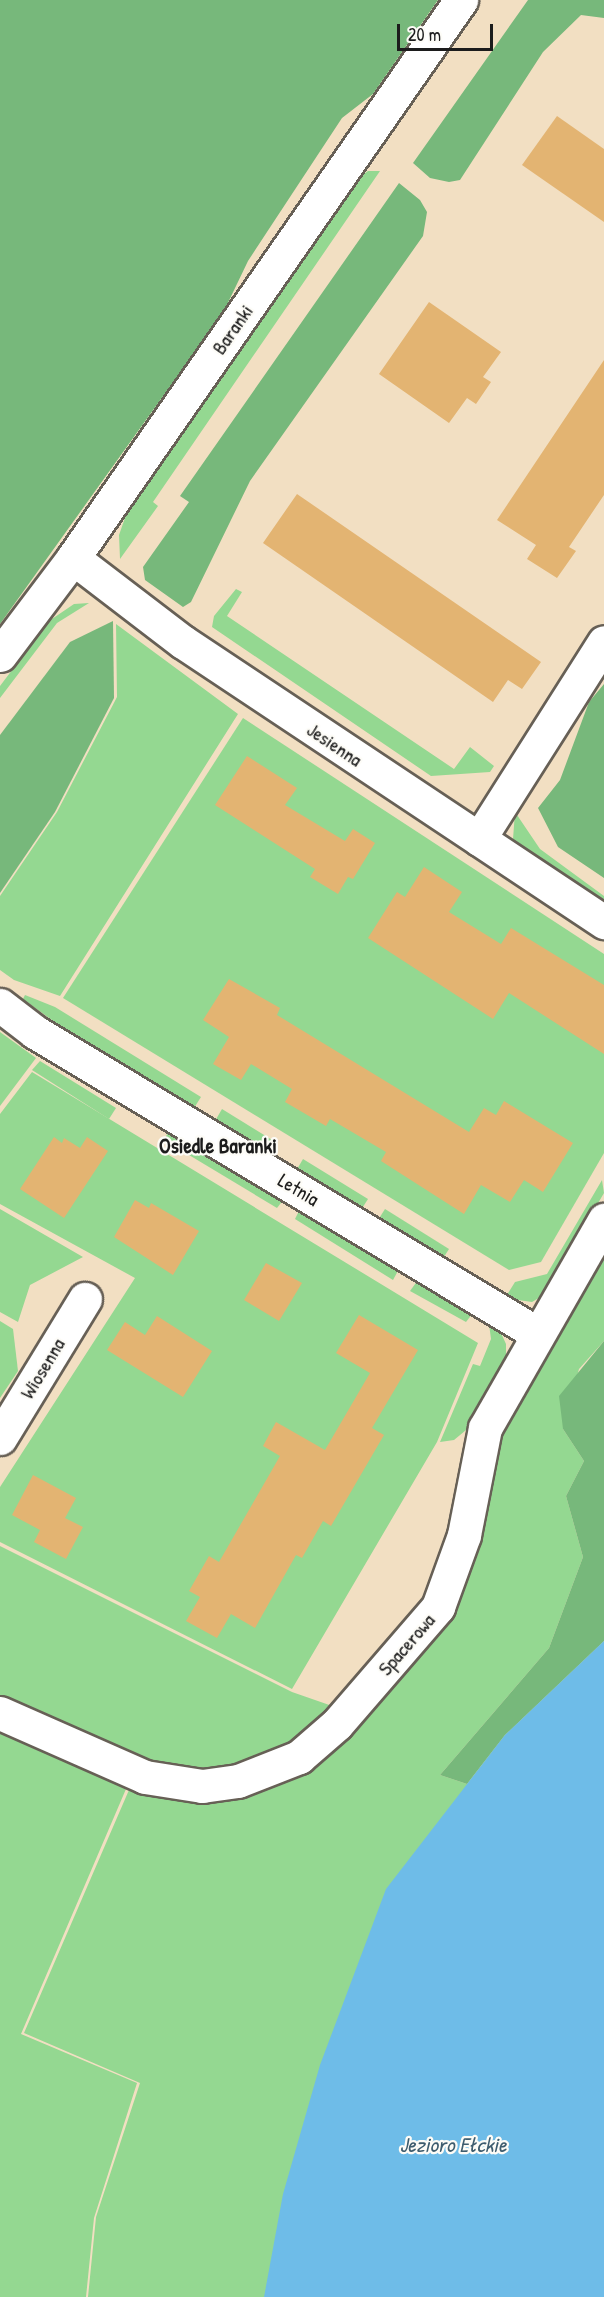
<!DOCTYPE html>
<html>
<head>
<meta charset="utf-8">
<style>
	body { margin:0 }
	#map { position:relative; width:604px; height:2297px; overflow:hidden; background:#f2dfc2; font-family:"Patrick Hand",sans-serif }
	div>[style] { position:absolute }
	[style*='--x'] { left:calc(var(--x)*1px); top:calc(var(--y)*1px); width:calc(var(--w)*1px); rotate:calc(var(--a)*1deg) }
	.green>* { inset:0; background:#94d891 }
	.forest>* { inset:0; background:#77b87b }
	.water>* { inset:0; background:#6ebce8 }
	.building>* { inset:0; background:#e3b472 }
	.roads { filter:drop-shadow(2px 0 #676056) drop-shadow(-2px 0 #676056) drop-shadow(0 2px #676056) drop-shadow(0 -2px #676056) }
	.minor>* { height:33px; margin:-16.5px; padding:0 16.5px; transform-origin:16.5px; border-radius:16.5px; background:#fff }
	span { translate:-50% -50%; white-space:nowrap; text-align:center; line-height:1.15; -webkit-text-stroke:4.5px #fdfcf7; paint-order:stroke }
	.street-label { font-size:20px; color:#1c1c1c }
	.neighbourhood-label { font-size:21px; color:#1c1c1c; font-weight:700 }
	.water-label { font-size:21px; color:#3d5c6e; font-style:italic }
	.scale { position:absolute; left:397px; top:24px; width:96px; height:27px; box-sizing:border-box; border:3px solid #1c1c1c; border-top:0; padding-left:8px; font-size:18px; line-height:21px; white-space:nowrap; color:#1c1c1c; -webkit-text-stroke:4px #fdfcf7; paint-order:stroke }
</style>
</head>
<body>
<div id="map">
	<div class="green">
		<div style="clip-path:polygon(368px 171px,380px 171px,153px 502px,158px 506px,120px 559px,119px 535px,126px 515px,357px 179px)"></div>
		<div style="clip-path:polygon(236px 589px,242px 592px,227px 616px,454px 769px,470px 747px,494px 766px,490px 772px,431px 776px,212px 627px,214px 616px)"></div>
		<div style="clip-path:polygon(89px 603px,57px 623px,0 698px,0 686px,49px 621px,74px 604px)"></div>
		<div style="clip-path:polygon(116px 624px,238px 714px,60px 996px,14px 980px,0 970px,0 896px,57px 812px,117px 697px)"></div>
		<div style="clip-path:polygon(243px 718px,604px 954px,604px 1153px,541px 1262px,509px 1270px,63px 998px)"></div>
		<div style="clip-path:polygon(515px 812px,540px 849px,604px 896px,604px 904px,525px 852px,513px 839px)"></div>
		<div style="clip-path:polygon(25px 995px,55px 1007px,201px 1097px,194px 1108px,60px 1026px,23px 999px)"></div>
		<div style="clip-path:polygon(0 1032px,36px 1058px,0 1106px)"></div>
		<div style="clip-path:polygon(40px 1061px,116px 1108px,109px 1119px,32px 1070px)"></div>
		<div style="clip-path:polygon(32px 1072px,478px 1343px,437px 1442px,292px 1689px,0 1542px,0 1487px,135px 1278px,0 1204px,0 1114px)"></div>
		<div style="clip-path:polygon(222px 1109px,277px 1143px,271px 1154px,215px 1121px)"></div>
		<div style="clip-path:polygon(170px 1129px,284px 1199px,277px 1208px,164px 1140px)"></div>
		<div style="clip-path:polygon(303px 1159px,368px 1199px,361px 1210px,296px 1171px)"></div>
		<div style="clip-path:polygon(602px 1180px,604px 1193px,544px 1295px,532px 1302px,505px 1298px,515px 1282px,547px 1274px)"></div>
		<div style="clip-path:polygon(0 1209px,83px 1257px,30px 1285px,18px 1322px,0 1312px)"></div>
		<div style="clip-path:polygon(300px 1209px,399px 1269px,393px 1280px,295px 1219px)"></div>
		<div style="clip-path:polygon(385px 1209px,449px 1249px,442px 1260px,378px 1220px)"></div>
		<div style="clip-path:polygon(604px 1253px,604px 1341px,579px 1369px,563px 1429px,584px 1461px,566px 1496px,583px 1557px,549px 1648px,440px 1775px,467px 1784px,505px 1735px,604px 1641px,369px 2297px,88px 2297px,96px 2217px,140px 2083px,24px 2033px,132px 1783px,237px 1793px,419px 1643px,500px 1439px)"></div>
		<div style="clip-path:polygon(418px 1280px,473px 1313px,466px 1322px,410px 1291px)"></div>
		<div style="clip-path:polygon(0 1321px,13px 1329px,18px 1371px,0 1398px)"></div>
		<div style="clip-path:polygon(489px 1324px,501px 1333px,506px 1344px,506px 1356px,490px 1399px,477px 1421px,454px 1440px,440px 1442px,473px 1364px,480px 1366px,491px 1339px)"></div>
		<div style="clip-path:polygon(0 1546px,292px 1692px,338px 1708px,276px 1758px,191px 1774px,138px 1763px,0 1697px)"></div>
		<div style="clip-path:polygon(0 1727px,129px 1782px,21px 2034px,137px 2083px,94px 2218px,86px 2297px,0 2297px)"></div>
	</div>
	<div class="forest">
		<div style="clip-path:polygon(0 0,438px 0,373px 94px,342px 118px,248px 261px,224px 311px,0 624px)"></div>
		<div style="clip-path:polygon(528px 0,604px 0,604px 18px,581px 15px,543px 52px,460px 180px,449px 182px,430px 178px,413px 163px)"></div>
		<div style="clip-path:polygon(399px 183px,420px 200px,427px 212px,423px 236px,250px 481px,191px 602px,183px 607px,145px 580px,143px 567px,189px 502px,180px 496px)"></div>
		<div style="clip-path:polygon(113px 621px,114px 698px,55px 812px,0 893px,0 735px,70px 642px)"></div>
		<div style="clip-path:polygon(604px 684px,604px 878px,558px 847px,538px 808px,560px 780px,589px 702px)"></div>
		<div style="clip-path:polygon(604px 1341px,604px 1641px,505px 1735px,467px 1784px,440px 1775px,549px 1648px,583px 1557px,566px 1496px,584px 1461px,563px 1429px,559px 1396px)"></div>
	</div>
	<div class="water">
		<div style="clip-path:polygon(604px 1641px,604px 2297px,264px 2297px,283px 2194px,320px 2065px,386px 1889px,505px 1735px)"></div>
	</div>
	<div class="building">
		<div style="clip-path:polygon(557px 116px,604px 149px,604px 222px,522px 165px)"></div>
		<div style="clip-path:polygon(429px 302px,501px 352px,483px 377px,491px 382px,476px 404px,467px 398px,449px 423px,379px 374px)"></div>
		<div style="clip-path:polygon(604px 360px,604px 495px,569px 547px,576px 551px,557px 578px,527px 559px,536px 545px,497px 520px)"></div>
		<div style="clip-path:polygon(297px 494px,541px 662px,522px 689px,508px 680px,493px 702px,263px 543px)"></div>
		<div style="clip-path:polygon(247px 756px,297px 788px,285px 805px,345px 841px,353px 829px,375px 843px,353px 879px,348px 877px,338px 894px,310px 877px,315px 869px,215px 805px)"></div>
		<div style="clip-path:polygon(424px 867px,462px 892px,449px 912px,501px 944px,511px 928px,604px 985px,604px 1054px,509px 993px,493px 1019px,368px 938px,397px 892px,405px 897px)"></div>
		<div style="clip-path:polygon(229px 979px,280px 1008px,277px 1015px,469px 1132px,484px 1108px,496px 1115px,504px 1101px,573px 1143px,543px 1192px,524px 1180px,510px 1202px,481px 1185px,464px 1214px,381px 1161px,386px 1152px,330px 1119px,326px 1126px,285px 1102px,292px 1089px,251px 1064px,241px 1080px,213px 1064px,229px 1037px,203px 1020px)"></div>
		<div style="clip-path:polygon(54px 1137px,62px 1143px,64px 1138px,80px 1148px,87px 1137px,108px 1151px,64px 1218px,20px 1189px)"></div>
		<div style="clip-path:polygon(135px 1200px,149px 1208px,151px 1203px,199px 1231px,173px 1275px,114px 1237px)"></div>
		<div style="clip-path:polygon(266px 1263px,302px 1283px,279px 1321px,244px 1300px)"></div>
		<div style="clip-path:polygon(359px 1315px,418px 1350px,372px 1428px,384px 1435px,331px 1526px,323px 1521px,302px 1558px,296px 1555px,255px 1628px,231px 1614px,217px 1638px,186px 1621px,200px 1597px,189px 1591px,209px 1556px,219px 1562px,280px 1456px,263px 1446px,276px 1422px,325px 1450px,370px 1373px,336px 1353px)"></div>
		<div style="clip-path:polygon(157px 1316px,212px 1351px,183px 1397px,107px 1350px,125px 1322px,145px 1335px)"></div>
		<div style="clip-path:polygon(33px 1475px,76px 1498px,65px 1518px,83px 1527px,66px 1559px,34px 1542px,40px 1530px,12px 1515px)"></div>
	</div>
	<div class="roads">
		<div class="minor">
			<div style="--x:73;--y:558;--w:138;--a:37.4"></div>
			<div style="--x:183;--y:642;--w:506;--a:33.63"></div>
			<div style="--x:0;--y:655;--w:121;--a:-53"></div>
			<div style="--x:73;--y:558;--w:680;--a:-55.19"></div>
			<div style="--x:479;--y:839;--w:233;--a:-57.6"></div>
			<div style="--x:0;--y:1005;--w:44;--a:37.6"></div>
			<div style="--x:35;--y:1032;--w:587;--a:30.98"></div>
			<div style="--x:0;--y:1438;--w:163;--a:-58.6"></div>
			<div style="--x:0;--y:1713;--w:158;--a:23.8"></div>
			<div style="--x:145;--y:1777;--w:58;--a:9"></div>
			<div style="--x:202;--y:1786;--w:36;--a:-8"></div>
			<div style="--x:238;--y:1781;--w:66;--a:-21.5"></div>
			<div style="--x:299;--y:1757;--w:50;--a:-41"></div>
			<div style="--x:337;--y:1724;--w:155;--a:-49.2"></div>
			<div style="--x:438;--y:1607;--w:77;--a:-70.1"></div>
			<div style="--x:464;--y:1535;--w:109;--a:-78.9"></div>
			<div style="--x:485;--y:1428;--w:240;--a:-60.2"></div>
		</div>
	</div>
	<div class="street-label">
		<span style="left:232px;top:329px;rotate:-55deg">Baranki</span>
		<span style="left:335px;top:744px;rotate:34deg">Jesienna</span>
		<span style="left:299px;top:1189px;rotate:31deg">Letnia</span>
		<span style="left:42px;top:1368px;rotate:-59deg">Wiosenna</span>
		<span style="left:406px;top:1644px;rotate:-49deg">Spacerowa</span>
	</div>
	<div class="neighbourhood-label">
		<span style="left:218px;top:1146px">Osiedle Baranki</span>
	</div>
	<div class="water-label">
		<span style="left:453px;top:2145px">Jezioro Ełckie</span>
	</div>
	<div class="scale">20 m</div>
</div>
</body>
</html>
